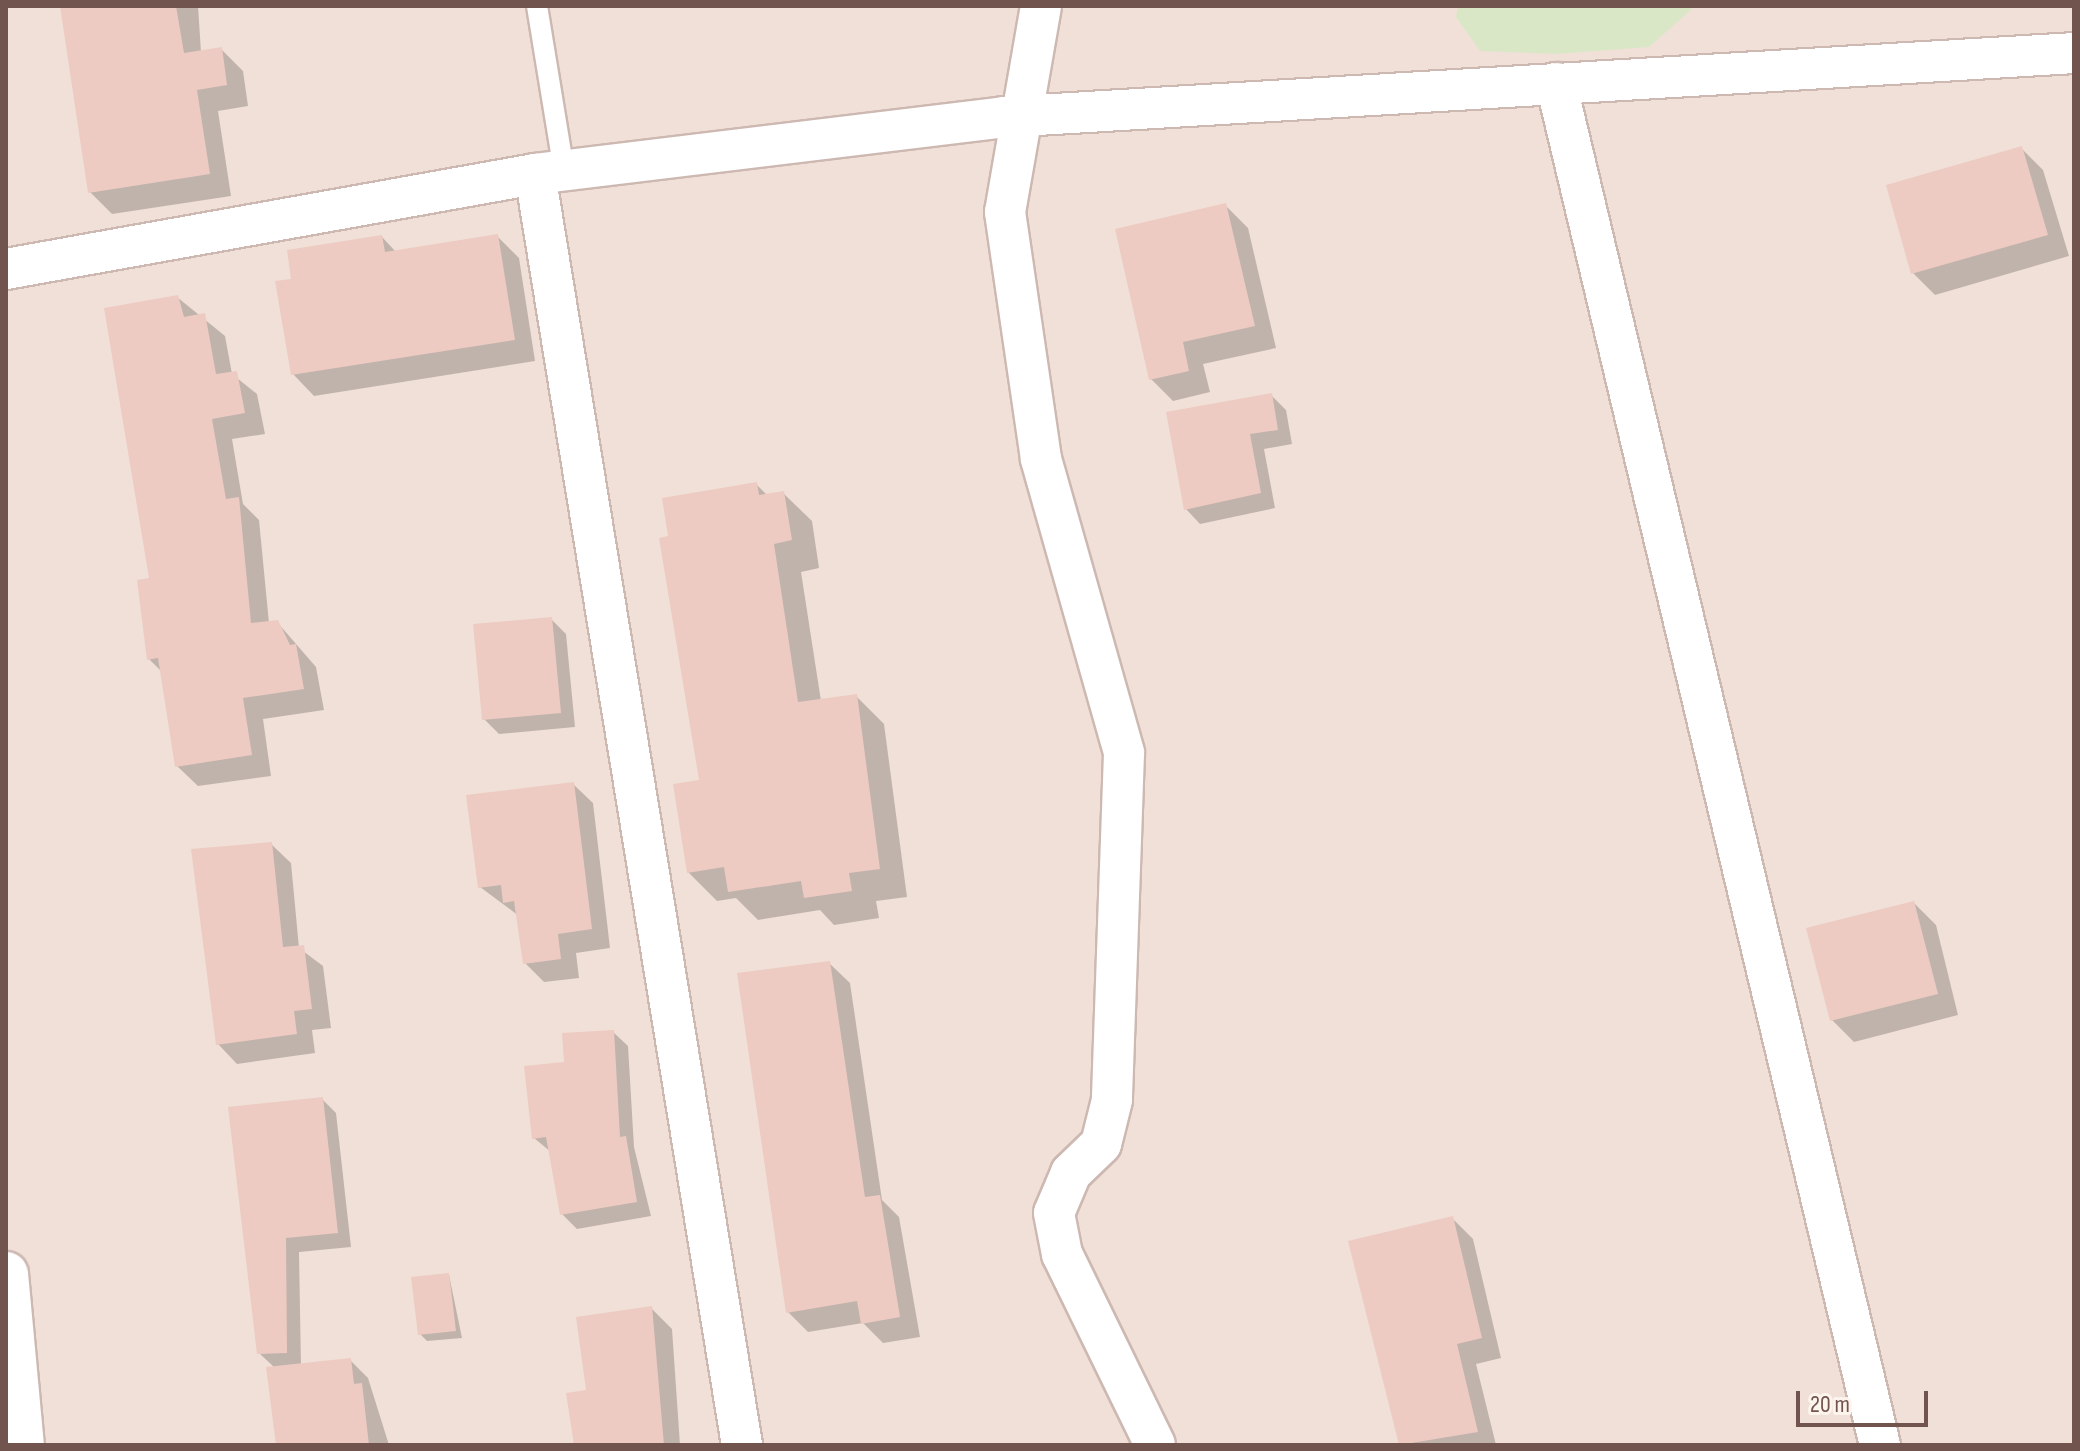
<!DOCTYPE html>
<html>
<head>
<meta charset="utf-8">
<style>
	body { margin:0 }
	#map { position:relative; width:2080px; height:1451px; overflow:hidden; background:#faf0e8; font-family:"Sofia Sans Condensed",sans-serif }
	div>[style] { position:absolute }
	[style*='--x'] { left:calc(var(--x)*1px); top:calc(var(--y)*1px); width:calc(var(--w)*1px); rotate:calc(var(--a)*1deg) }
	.residential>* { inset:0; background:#f1e0d7 }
	.green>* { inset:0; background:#dae7c7 }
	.shadow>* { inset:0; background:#0003 }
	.building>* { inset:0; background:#edcbc2 }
	.roads { filter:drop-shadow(2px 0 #cdb8b2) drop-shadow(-2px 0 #cdb8b2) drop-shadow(0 2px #cdb8b2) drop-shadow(0 -2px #cdb8b2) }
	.lane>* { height:20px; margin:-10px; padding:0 10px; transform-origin:10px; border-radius:10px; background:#fff }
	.street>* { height:40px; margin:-20px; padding:0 20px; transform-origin:20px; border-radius:20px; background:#fff }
	.secondary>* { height:44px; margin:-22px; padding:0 22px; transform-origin:22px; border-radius:22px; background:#fff }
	span { translate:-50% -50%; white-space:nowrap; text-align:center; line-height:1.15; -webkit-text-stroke:6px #fdf4ee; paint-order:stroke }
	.frame { position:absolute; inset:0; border:8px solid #72544e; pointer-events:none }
	.scale { position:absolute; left:1796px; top:1391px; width:132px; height:36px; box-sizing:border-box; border:4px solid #72544e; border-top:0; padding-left:10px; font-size:24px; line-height:28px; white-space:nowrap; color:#72544e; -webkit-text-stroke:6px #fdf4ee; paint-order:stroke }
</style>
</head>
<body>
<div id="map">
	<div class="residential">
		<div style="clip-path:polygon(6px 6px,2074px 6px,2074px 1445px,6px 1445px)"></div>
	</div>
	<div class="green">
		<div style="clip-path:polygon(1458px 6px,1690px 6px,1691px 10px,1649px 47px,1556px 54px,1480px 51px,1456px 17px)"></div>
	</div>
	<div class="shadow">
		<div style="clip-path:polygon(61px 6px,198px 6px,201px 52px,221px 49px,243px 71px,248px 106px,218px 111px,231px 196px,112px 214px,90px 192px)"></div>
		<div style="clip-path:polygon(2021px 148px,2043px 170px,2069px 256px,1935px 295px,1913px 273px)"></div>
		<div style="clip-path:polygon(1226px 206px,1248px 228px,1276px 348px,1203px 364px,1210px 392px,1173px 401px,1151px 379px)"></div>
		<div style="clip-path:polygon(382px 237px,396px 252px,498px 237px,519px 258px,535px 361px,314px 396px,293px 374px,293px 280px)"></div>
		<div style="clip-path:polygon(177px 297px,225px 336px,232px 374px,257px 394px,265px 434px,232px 439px,243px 504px,259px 520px,269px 623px,277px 622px,316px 667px,324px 710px,263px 719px,271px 776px,198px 786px,177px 766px,162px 672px,149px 659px)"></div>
		<div style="clip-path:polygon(1271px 395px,1286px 410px,1292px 444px,1264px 449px,1275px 508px,1200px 524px,1186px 509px)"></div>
		<div style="clip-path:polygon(756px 484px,767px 495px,783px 493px,812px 521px,819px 568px,801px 572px,821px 701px,856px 696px,884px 724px,907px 897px,876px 901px,879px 918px,834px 925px,820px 910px,758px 920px,736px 898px,717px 901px,688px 872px,701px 782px,670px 538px)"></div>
		<div style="clip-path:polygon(551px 619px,566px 634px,575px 727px,499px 734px,484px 719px)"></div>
		<div style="clip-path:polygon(573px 784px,593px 803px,610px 948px,576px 953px,579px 978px,544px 982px,525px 963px,519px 916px,480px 887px)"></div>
		<div style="clip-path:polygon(271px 844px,291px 863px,299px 948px,323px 966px,331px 1028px,312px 1030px,315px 1053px,237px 1064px,218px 1044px)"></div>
		<div style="clip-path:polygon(1914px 903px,1936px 925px,1958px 1015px,1854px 1042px,1832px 1020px)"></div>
		<div style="clip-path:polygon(829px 963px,850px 983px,882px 1200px,899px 1217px,920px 1337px,883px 1343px,863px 1323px,808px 1332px,788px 1312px)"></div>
		<div style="clip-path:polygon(613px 1032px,628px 1046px,634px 1147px,651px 1216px,577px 1229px,562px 1214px,551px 1152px,534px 1138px,566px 1064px)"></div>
		<div style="clip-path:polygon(322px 1099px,336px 1113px,351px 1247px,299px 1252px,301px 1366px,350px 1360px,368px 1378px,389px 1445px,278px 1445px,275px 1368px,259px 1353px,230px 1109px)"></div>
		<div style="clip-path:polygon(1453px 1219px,1473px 1239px,1501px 1358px,1476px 1364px,1496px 1445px,1400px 1445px,1351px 1243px)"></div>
		<div style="clip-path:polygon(449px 1275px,462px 1338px,427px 1341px,420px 1334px)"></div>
		<div style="clip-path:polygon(651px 1308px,672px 1329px,680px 1445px,576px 1445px)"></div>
	</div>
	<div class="building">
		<div style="clip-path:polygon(60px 6px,176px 6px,184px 53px,222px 47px,227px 85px,197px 90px,210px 174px,88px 193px)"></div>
		<div style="clip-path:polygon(2022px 146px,2048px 235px,1911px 274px,1886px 185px)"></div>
		<div style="clip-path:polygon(1226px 203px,1255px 326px,1183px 342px,1189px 371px,1149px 380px,1115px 229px)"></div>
		<div style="clip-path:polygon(498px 234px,515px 340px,291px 375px,275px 281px,291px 279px,287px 250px,382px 235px,385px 252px)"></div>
		<div style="clip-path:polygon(178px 295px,184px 317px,205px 313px,216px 374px,237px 371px,245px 413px,212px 419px,226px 499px,239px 497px,251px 623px,278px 620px,290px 645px,296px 644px,304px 689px,243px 698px,252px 755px,175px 767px,158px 658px,147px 660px,137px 580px,149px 578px,104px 308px)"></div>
		<div style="clip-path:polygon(1272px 393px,1278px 430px,1250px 434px,1261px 493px,1184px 510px,1166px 412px)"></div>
		<div style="clip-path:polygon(757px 482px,759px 495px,784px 491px,792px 540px,774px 544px,798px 702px,857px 694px,880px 869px,849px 873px,852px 891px,804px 898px,801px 881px,728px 892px,724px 867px,687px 873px,673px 784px,699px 780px,659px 538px,668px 536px,662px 498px)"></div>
		<div style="clip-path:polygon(552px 617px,561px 713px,482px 720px,473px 624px)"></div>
		<div style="clip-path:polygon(574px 782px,592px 929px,558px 934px,561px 959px,523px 964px,514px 901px,503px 903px,501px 885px,478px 888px,466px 795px)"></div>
		<div style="clip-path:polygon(272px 842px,283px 947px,304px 945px,312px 1009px,294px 1011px,297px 1034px,216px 1045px,191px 849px)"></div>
		<div style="clip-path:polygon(1914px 901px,1938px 994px,1830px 1021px,1806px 928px)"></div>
		<div style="clip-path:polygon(830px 961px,865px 1197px,880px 1195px,900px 1317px,861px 1324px,857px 1301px,786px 1313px,737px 973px)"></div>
		<div style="clip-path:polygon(614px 1030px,620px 1137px,626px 1136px,637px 1202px,560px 1215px,546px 1137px,532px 1139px,524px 1066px,564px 1062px,562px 1033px)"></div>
		<div style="clip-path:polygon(323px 1097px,338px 1233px,286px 1238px,287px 1353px,257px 1354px,228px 1107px)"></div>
		<div style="clip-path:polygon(1453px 1216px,1482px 1338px,1457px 1344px,1478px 1432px,1399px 1445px,1348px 1241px)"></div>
		<div style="clip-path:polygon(449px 1273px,456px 1331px,418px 1335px,411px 1277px)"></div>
		<div style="clip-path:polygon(652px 1306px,664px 1445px,574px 1445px,566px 1393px,586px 1390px,576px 1317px)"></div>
		<div style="clip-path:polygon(351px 1358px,354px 1384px,362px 1383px,369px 1445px,276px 1445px,266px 1367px)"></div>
	</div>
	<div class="roads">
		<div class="lane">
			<div style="--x:537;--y:6;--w:166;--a:80.7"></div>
		</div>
		<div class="street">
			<div style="--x:1041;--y:6;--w:209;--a:99.9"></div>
			<div style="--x:1005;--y:212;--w:250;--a:81.7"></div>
			<div style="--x:1041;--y:459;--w:305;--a:74.2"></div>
			<div style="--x:1124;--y:753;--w:347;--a:92"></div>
			<div style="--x:1112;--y:1100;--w:45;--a:104"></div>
			<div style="--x:1101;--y:1144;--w:42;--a:136"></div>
			<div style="--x:1071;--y:1173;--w:43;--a:113"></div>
			<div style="--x:1054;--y:1213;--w:42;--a:79"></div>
			<div style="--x:1062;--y:1254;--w:212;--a:64"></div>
			<div style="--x:1556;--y:83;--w:1400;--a:76.62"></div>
			<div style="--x:535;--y:174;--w:1288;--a:80.75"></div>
			<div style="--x:6;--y:269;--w:537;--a:-10.18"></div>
			<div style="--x:535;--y:174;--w:472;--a:-6.9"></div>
			<div style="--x:1004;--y:117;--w:1072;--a:-3.42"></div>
		</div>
		<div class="secondary">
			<div style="--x:6;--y:1274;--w:172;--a:84.7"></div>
		</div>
	</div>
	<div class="frame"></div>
	<div class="scale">20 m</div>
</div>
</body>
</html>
